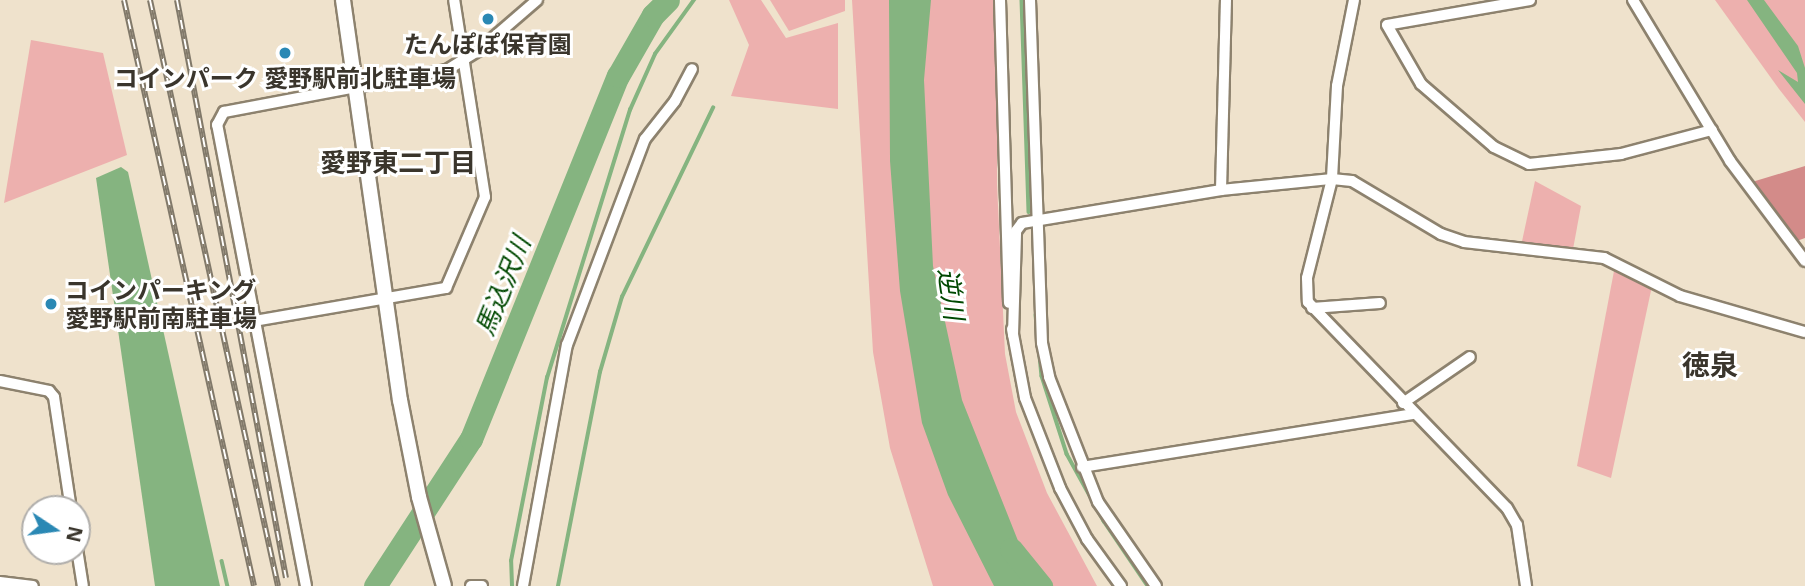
<!DOCTYPE html>
<html>
<head>
<meta charset="utf-8">
<style>
	body { margin:0 }
	#map { position:relative; width:1805px; height:586px; overflow:hidden; background:#efe2cc; font-family:"Noto Sans","Noto Sans JP",sans-serif }
	div>[style] { position:absolute }
	[style*='--x'] { left:calc(var(--x)*1px); top:calc(var(--y)*1px); width:calc(var(--w)*1px); rotate:calc(var(--a)*1deg) }
	.green>* { inset:0; background:#edb0ae }
	.forest>* { inset:0; background:#d38b89 }
	.water>* { inset:0; background:#85b480 }
	.stream>* { height:3.5px; margin:-1.75px; padding:0 1.75px; transform-origin:1.75px; border-radius:1.75px; background:#85b480 }
	.river>* { height:23px; margin:-11.5px; padding:0 11.5px; transform-origin:11.5px; border-radius:11.5px; background:#85b480 }
	.roads { filter:drop-shadow(2px 0 #8d826e) drop-shadow(-2px 0 #8d826e) drop-shadow(0 2px #8d826e) drop-shadow(0 -2px #8d826e) }
	.street>* { height:10px; margin:-5px; padding:0 5px; transform-origin:5px; border-radius:5px; background:#fff }
	.secondary>* { height:14px; margin:-7px; padding:0 7px; transform-origin:7px; border-radius:7px; background:#fff }
	.rail>* { height:6px; margin-top:-3px; transform-origin:0; background:repeating-linear-gradient(90deg,#fff 0 10px,#81796a 0 20px); box-sizing:border-box; border-block:2px solid #81796a }
	.dots>* { width:19px; height:19px; translate:-50% -50%; box-sizing:border-box; border:4px solid #fff; border-radius:50% }
	span { translate:-50% -50%; white-space:nowrap; text-align:center; line-height:1.15; -webkit-text-stroke:6px #fff; paint-order:stroke }
	.poi-label { font-size:24px; color:#3a352c; font-weight:700 }
	.left { translate:0 -50%; text-align:left }
	.neighbourhood-label { font-size:26px; color:#3a352c; font-weight:700 }
	.water-label { font-size:26px; color:#004800; font-style:italic }
	.quarter-label { font-size:28px; color:#3a352c; font-weight:700 }
	.north { position:absolute; left:21px; top:495px; width:70px; height:70px; box-sizing:border-box; background:#fff; border:2px solid #b0aeab; border-radius:50%; rotate:103deg; font-size:19px; font-weight:700; line-height:28px; text-align:center; color:#3a352c }
	.north::after { content:''; display:block; margin:auto; width:24px; height:32px; background:#2a88b4; clip-path:polygon(50% 0,100% 100%,50% 72%,0 100%) }
</style>
</head>
<body>
<div id="map">
	<div class="green">
		<div style="clip-path:polygon(729px 0,761px 0,786px 38px,838px 23px,838px 109px,731px 96px,749px 45px)"></div>
		<div style="clip-path:polygon(770px 0,845px 0,845px 11px,789px 31px)"></div>
		<div style="clip-path:polygon(852px 0,997px 0,997px 184px,1005px 354px,1016px 412px,1047px 493px,1097px 586px,933px 586px,890px 448px,873px 352px)"></div>
		<div style="clip-path:polygon(1715px 0,1805px 0,1805px 122px,1779px 89px)"></div>
		<div style="clip-path:polygon(31px 40px,103px 53px,127px 155px,4px 203px)"></div>
		<div style="clip-path:polygon(1535px 181px,1581px 206px,1573px 249px,1521px 246px)"></div>
		<div style="clip-path:polygon(1614px 271px,1652px 286px,1611px 478px,1577px 466px)"></div>
	</div>
	<div class="forest">
		<div style="clip-path:polygon(1805px 166px,1805px 238px,1794px 242px,1752px 182px)"></div>
	</div>
	<div class="water">
		<div style="clip-path:polygon(889px 0,931px 0,924px 80px,933px 266px,962px 400px,1036px 586px,994px 586px,948px 495px,922px 423px,900px 291px,890px 161px)"></div>
		<div style="clip-path:polygon(1747px 0,1764px 0,1798px 46px,1805px 68px,1805px 104px,1778px 70px,1798px 82px,1797px 73px)"></div>
		<div style="clip-path:polygon(121px 167px,128px 172px,220px 586px,155px 586px,96px 178px)"></div>
	</div>
	<div class="stream">
		<div style="--x:1022;--y:0;--w:212;--a:88.1"></div>
		<div style="--x:1036;--y:315;--w:61;--a:84.4"></div>
		<div style="--x:1042;--y:376;--w:82;--a:72.2"></div>
		<div style="--x:1067;--y:454;--w:77;--a:61.1"></div>
		<div style="--x:1104;--y:521;--w:78;--a:55.9"></div>
		<div style="--x:222;--y:561;--w:26;--a:77"></div>
		<div style="--x:512;--y:586;--w:25;--a:-92"></div>
		<div style="--x:511;--y:561;--w:187;--a:-78.9"></div>
		<div style="--x:547;--y:378;--w:281;--a:-72.8"></div>
		<div style="--x:630;--y:110;--w:61;--a:-65.9"></div>
		<div style="--x:655;--y:54;--w:67;--a:-54.2"></div>
		<div style="--x:558;--y:586;--w:218;--a:-78.9"></div>
		<div style="--x:600;--y:372;--w:78;--a:-73.7"></div>
		<div style="--x:622;--y:297;--w:210;--a:-64.3"></div>
	</div>
	<div class="river">
		<div style="--x:1011;--y:549;--w:48;--a:51"></div>
		<div style="--x:375;--y:586;--w:176;--a:-56.9"></div>
		<div style="--x:471;--y:439;--w:392;--a:-68"></div>
		<div style="--x:618;--y:76;--w:70;--a:-60.2"></div>
		<div style="--x:653;--y:15;--w:21;--a:-45"></div>
	</div>
	<div class="roads">
		<div class="street">
			<div style="--x:1000;--y:0;--w:303;--a:88.3"></div>
			<div style="--x:1030;--y:0;--w:343;--a:88"></div>
			<div style="--x:1042;--y:343;--w:35;--a:78"></div>
			<div style="--x:1049;--y:377;--w:134;--a:68.6"></div>
			<div style="--x:1098;--y:502;--w:102;--a:55.4"></div>
			<div style="--x:1354;--y:0;--w:88;--a:101.2"></div>
			<div style="--x:1337;--y:86;--w:93;--a:93.1"></div>
			<div style="--x:1332;--y:179;--w:102;--a:104.2"></div>
			<div style="--x:1307;--y:278;--w:24;--a:88"></div>
			<div style="--x:1308;--y:302;--w:286;--a:46"></div>
			<div style="--x:1507;--y:508;--w:20;--a:60"></div>
			<div style="--x:1517;--y:525;--w:62;--a:81.6"></div>
			<div style="--x:1530;--y:0;--w:145;--a:170.1"></div>
			<div style="--x:1387;--y:25;--w:68;--a:60"></div>
			<div style="--x:1421;--y:84;--w:96;--a:40.8"></div>
			<div style="--x:1494;--y:147;--w:39;--a:26"></div>
			<div style="--x:1529;--y:164;--w:93;--a:-6.2"></div>
			<div style="--x:1621;--y:154;--w:94;--a:-14.8"></div>
			<div style="--x:1633;--y:0;--w:188;--a:58.9"></div>
			<div style="--x:1730;--y:161;--w:125;--a:53.1"></div>
			<div style="--x:1221;--y:190;--w:190;--a:-88.5"></div>
			<div style="--x:1312;--y:308;--w:68;--a:-4.2"></div>
			<div style="--x:254;--y:321;--w:195;--a:-9.8"></div>
			<div style="--x:446;--y:288;--w:99;--a:-66.8"></div>
			<div style="--x:485;--y:197;--w:199;--a:-98.9"></div>
			<div style="--x:1012;--y:329;--w:70;--a:79.3"></div>
			<div style="--x:1025;--y:398;--w:97;--a:68.7"></div>
			<div style="--x:1060;--y:488;--w:58;--a:62.1"></div>
			<div style="--x:1087;--y:539;--w:58;--a:54.1"></div>
			<div style="--x:1013;--y:335;--w:104;--a:-88.3"></div>
			<div style="--x:1016;--y:231;--w:10;--a:-53"></div>
			<div style="--x:1022;--y:223;--w:202;--a:-9.4"></div>
			<div style="--x:1221;--y:190;--w:112;--a:-5.7"></div>
			<div style="--x:1332;--y:179;--w:20;--a:6"></div>
			<div style="--x:1352;--y:181;--w:104;--a:30.8"></div>
			<div style="--x:1441;--y:234;--w:24;--a:19"></div>
			<div style="--x:1464;--y:242;--w:141;--a:6.5"></div>
			<div style="--x:1604;--y:258;--w:85;--a:26.6"></div>
			<div style="--x:1680;--y:296;--w:130;--a:16.1"></div>
			<div style="--x:0;--y:381;--w:50;--a:11.5"></div>
			<div style="--x:49;--y:391;--w:8;--a:50"></div>
			<div style="--x:54;--y:397;--w:113;--a:81.4"></div>
			<div style="--x:1403;--y:403;--w:81;--a:-34.5"></div>
			<div style="--x:1082;--y:467;--w:336;--a:-9.1"></div>
			<div style="--x:77;--y:549;--w:37;--a:81"></div>
			<div style="--x:0;--y:582;--w:33;--a:7"></div>
			<div style="--x:306;--y:586;--w:470;--a:-100.9"></div>
			<div style="--x:217;--y:125;--w:15;--a:-62"></div>
			<div style="--x:224;--y:112;--w:227;--a:-10.7"></div>
			<div style="--x:447;--y:70;--w:36;--a:-32"></div>
			<div style="--x:478;--y:51;--w:78;--a:-40.8"></div>
			<div style="--x:471;--y:586;--w:11;--a:0"></div>
			<div style="--x:523;--y:586;--w:245;--a:-79.7"></div>
			<div style="--x:567;--y:345;--w:220;--a:-69.3"></div>
			<div style="--x:645;--y:139;--w:48;--a:-51.7"></div>
			<div style="--x:675;--y:101;--w:36;--a:-62"></div>
		</div>
		<div class="secondary">
			<div style="--x:343;--y:0;--w:404;--a:81.9"></div>
			<div style="--x:400;--y:400;--w:99;--a:78.9"></div>
			<div style="--x:419;--y:497;--w:92;--a:74.3"></div>
		</div>
	</div>
	<div class="rail">
		<div style="--x:124;--y:0;--w:600;--a:77.49"></div>
		<div style="--x:150;--y:0;--w:600;--a:77.68"></div>
		<div style="--x:177;--y:0;--w:588;--a:79.32"></div>
	</div>
	<div class="dots">
		<div style="left:488px;top:19px;background:#2a88b4"></div>
		<div style="left:285px;top:53px;background:#2a88b4"></div>
		<div style="left:51px;top:304px;background:#2a88b4"></div>
	</div>
	<div class="poi-label">
		<span style="left:488px;top:44px">たんぽぽ保育園</span>
		<span style="left:285px;top:78px">コインパーク 愛野駅前北駐車場</span>
		<span class="left" style="left:65px;top:304px">コインパーキング<br>愛野駅前南駐車場</span>
	</div>
	<div class="neighbourhood-label">
		<span style="left:398px;top:163px">愛野東二丁目</span>
	</div>
	<div class="water-label">
		<span style="left:503px;top:286px;rotate:-68deg">馬込沢川</span>
		<span style="left:951px;top:294px;rotate:82deg">逆川</span>
	</div>
	<div class="quarter-label">
		<span style="left:1710px;top:364px">徳泉</span>
	</div>
	<div class="north">N</div>
</div>
</body>
</html>
